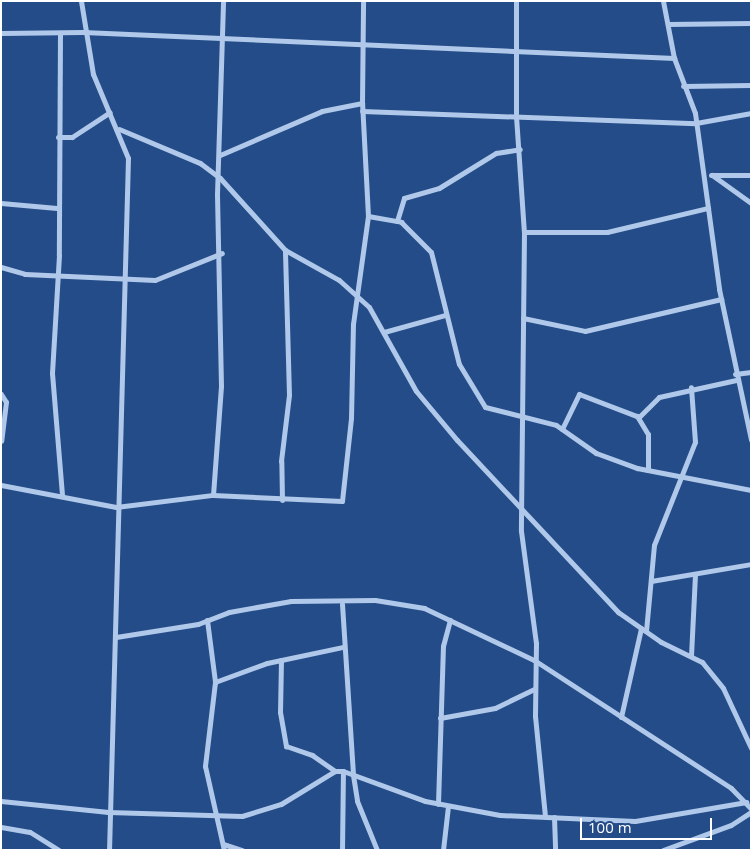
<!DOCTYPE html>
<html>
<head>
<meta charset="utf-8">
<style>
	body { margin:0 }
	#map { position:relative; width:752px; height:851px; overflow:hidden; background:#244c88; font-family:"Open Sans",sans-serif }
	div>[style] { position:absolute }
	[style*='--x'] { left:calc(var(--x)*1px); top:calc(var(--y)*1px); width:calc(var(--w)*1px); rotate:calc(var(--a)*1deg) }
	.street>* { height:5px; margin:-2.5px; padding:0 2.5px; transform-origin:2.5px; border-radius:2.5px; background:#b0c8e9 }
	span { translate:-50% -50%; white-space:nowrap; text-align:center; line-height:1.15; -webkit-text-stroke:5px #244c88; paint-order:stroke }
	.frame { position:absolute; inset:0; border:2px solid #fff; pointer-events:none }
	.scale { position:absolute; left:580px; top:818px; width:132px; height:22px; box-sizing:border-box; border:2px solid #fff; border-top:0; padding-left:6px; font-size:15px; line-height:18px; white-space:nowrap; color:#fff; -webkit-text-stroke:4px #244c88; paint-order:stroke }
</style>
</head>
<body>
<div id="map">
	<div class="street">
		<div style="--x:81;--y:1;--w:74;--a:80.7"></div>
		<div style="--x:93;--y:74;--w:91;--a:67.4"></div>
		<div style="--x:128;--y:158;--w:692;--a:91.57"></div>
		<div style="--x:516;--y:1;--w:115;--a:90"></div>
		<div style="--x:516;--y:116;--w:116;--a:86.1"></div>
		<div style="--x:524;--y:232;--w:299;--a:90.6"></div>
		<div style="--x:521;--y:531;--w:113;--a:82.4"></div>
		<div style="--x:536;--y:643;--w:73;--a:90.8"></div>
		<div style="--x:535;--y:716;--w:101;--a:84.3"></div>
		<div style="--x:663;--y:1;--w:58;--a:79.1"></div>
		<div style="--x:674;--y:58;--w:59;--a:69.1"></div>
		<div style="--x:695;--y:113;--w:178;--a:82.2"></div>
		<div style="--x:719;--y:289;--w:154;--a:78"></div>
		<div style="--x:668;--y:24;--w:83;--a:-0.7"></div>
		<div style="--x:1;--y:33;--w:82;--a:-0.7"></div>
		<div style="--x:83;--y:32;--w:592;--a:2.52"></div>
		<div style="--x:60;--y:33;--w:222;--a:90.3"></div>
		<div style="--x:59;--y:255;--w:118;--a:93.4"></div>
		<div style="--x:52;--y:373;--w:122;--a:85.3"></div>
		<div style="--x:683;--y:86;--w:68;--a:-0.8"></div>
		<div style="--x:362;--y:111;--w:334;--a:2.1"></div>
		<div style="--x:696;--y:123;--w:56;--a:-10.3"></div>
		<div style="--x:119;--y:129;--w:88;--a:22.8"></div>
		<div style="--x:200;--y:163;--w:25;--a:37"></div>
		<div style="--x:220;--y:178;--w:97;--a:47.9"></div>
		<div style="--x:285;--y:250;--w:62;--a:29.1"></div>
		<div style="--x:339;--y:280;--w:40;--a:42"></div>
		<div style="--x:369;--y:307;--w:96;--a:60.8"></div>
		<div style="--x:416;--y:391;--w:64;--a:50.1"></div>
		<div style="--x:457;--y:440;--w:236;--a:46.9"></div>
		<div style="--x:618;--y:612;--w:52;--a:34.9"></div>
		<div style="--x:661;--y:642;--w:46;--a:26"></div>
		<div style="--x:702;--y:662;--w:33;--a:51"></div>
		<div style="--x:723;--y:688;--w:66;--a:65"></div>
		<div style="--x:58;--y:137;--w:14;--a:0"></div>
		<div style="--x:72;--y:137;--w:45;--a:-33.3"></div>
		<div style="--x:220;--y:155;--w:111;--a:-23.3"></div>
		<div style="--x:322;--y:111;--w:41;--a:-11.3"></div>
		<div style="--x:711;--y:175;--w:40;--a:0"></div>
		<div style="--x:712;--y:175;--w:48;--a:35.7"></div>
		<div style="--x:1;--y:203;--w:56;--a:5.1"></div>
		<div style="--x:368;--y:216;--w:34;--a:10"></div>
		<div style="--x:401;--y:222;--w:42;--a:45"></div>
		<div style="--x:431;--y:252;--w:115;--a:76"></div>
		<div style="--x:459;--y:364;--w:50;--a:58.8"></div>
		<div style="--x:485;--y:407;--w:73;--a:14.2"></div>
		<div style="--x:556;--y:425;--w:49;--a:35"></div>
		<div style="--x:596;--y:453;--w:44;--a:20.1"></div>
		<div style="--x:637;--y:468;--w:116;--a:10.9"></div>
		<div style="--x:397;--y:221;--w:24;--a:-73"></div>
		<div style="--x:404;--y:198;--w:36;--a:-16"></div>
		<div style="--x:439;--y:188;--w:67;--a:-31.6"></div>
		<div style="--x:496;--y:153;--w:24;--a:-9"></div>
		<div style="--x:524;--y:232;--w:83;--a:0"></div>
		<div style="--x:607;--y:232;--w:104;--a:-13.4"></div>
		<div style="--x:1;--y:267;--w:25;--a:16"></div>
		<div style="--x:25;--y:274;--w:130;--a:2.6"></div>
		<div style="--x:155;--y:280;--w:72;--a:-21.9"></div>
		<div style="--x:523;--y:318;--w:63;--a:11.8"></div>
		<div style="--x:585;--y:331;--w:140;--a:-13.2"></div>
		<div style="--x:384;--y:332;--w:63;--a:-15.6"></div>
		<div style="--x:735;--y:374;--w:16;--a:-7"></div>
		<div style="--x:1;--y:394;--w:9;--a:58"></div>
		<div style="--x:6;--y:402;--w:39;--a:97"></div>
		<div style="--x:637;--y:416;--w:21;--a:59"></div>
		<div style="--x:648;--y:434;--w:36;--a:90"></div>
		<div style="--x:562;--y:429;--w:39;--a:-64"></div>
		<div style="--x:579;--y:394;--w:64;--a:21"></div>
		<div style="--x:639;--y:417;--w:28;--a:-45"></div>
		<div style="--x:659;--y:397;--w:79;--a:-12.4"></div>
		<div style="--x:1;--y:485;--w:117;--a:10.8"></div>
		<div style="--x:116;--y:507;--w:98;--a:-7.1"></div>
		<div style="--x:213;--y:495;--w:129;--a:2.7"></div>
		<div style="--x:342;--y:501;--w:83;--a:-83.8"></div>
		<div style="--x:351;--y:418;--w:94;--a:-88.8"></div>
		<div style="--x:353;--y:324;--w:109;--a:-82.1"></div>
		<div style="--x:368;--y:216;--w:113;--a:-93"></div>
		<div style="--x:362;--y:103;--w:102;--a:-89.4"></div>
		<div style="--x:213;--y:495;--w:109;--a:-85.8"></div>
		<div style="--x:221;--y:386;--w:192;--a:-91.2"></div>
		<div style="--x:217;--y:194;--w:193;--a:-88.2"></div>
		<div style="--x:282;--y:500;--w:39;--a:-91"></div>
		<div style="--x:281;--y:461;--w:66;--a:-83.1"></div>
		<div style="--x:289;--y:395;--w:145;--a:-91.6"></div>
		<div style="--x:651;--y:581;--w:101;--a:-9.6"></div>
		<div style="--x:342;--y:604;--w:171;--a:86.3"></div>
		<div style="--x:353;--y:775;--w:26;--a:81"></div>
		<div style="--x:357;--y:801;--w:53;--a:67.8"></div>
		<div style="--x:207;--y:620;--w:63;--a:82.6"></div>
		<div style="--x:215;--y:682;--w:85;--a:96.8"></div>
		<div style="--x:205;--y:766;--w:86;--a:77.3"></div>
		<div style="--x:646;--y:631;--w:86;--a:-84.7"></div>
		<div style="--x:654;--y:545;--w:111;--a:-68.3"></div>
		<div style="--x:695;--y:442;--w:55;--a:-94.2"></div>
		<div style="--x:116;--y:637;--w:83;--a:-9"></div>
		<div style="--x:198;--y:624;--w:33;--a:-21"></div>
		<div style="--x:229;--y:612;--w:63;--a:-10.1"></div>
		<div style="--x:291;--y:601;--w:84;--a:-0.7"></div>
		<div style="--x:375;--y:600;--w:50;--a:9.3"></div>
		<div style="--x:424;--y:608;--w:122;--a:25.3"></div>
		<div style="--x:534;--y:660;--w:235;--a:33"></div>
		<div style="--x:731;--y:788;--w:29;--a:46"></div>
		<div style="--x:691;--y:656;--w:81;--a:-87.2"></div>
		<div style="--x:281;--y:660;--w:52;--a:91.1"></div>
		<div style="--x:280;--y:712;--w:35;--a:80"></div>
		<div style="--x:286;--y:746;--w:28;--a:19"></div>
		<div style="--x:312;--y:755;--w:28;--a:35"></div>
		<div style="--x:215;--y:682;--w:55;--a:-20.1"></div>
		<div style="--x:267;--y:663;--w:78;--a:-11.9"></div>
		<div style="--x:621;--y:717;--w:91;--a:-77.3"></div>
		<div style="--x:440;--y:718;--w:56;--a:-10.3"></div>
		<div style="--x:495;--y:708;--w:43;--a:-26"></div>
		<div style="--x:1;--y:801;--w:108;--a:5.9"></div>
		<div style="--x:108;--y:812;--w:134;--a:1.7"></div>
		<div style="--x:242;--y:816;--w:41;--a:-17.1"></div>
		<div style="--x:281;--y:804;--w:63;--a:-31.4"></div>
		<div style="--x:335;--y:771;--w:8;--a:0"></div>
		<div style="--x:343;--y:771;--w:87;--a:20.1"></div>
		<div style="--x:425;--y:801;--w:76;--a:10.6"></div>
		<div style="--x:500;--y:815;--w:135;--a:2.5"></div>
		<div style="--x:635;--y:821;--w:113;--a:-9.7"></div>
		<div style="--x:438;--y:804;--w:158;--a:-88.2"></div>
		<div style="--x:443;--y:646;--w:27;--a:-75"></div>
		<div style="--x:554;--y:817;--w:33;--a:88"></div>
		<div style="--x:1;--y:827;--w:29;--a:10"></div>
		<div style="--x:30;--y:832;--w:34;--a:32"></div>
		<div style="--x:223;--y:844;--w:20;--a:18"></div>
		<div style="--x:342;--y:850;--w:79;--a:-89.3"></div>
		<div style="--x:443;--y:850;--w:44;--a:-83.5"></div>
		<div style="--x:663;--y:850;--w:72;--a:-20.2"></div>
		<div style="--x:731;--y:825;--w:24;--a:-33"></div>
	</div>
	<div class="frame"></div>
	<div class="scale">100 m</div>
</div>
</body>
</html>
